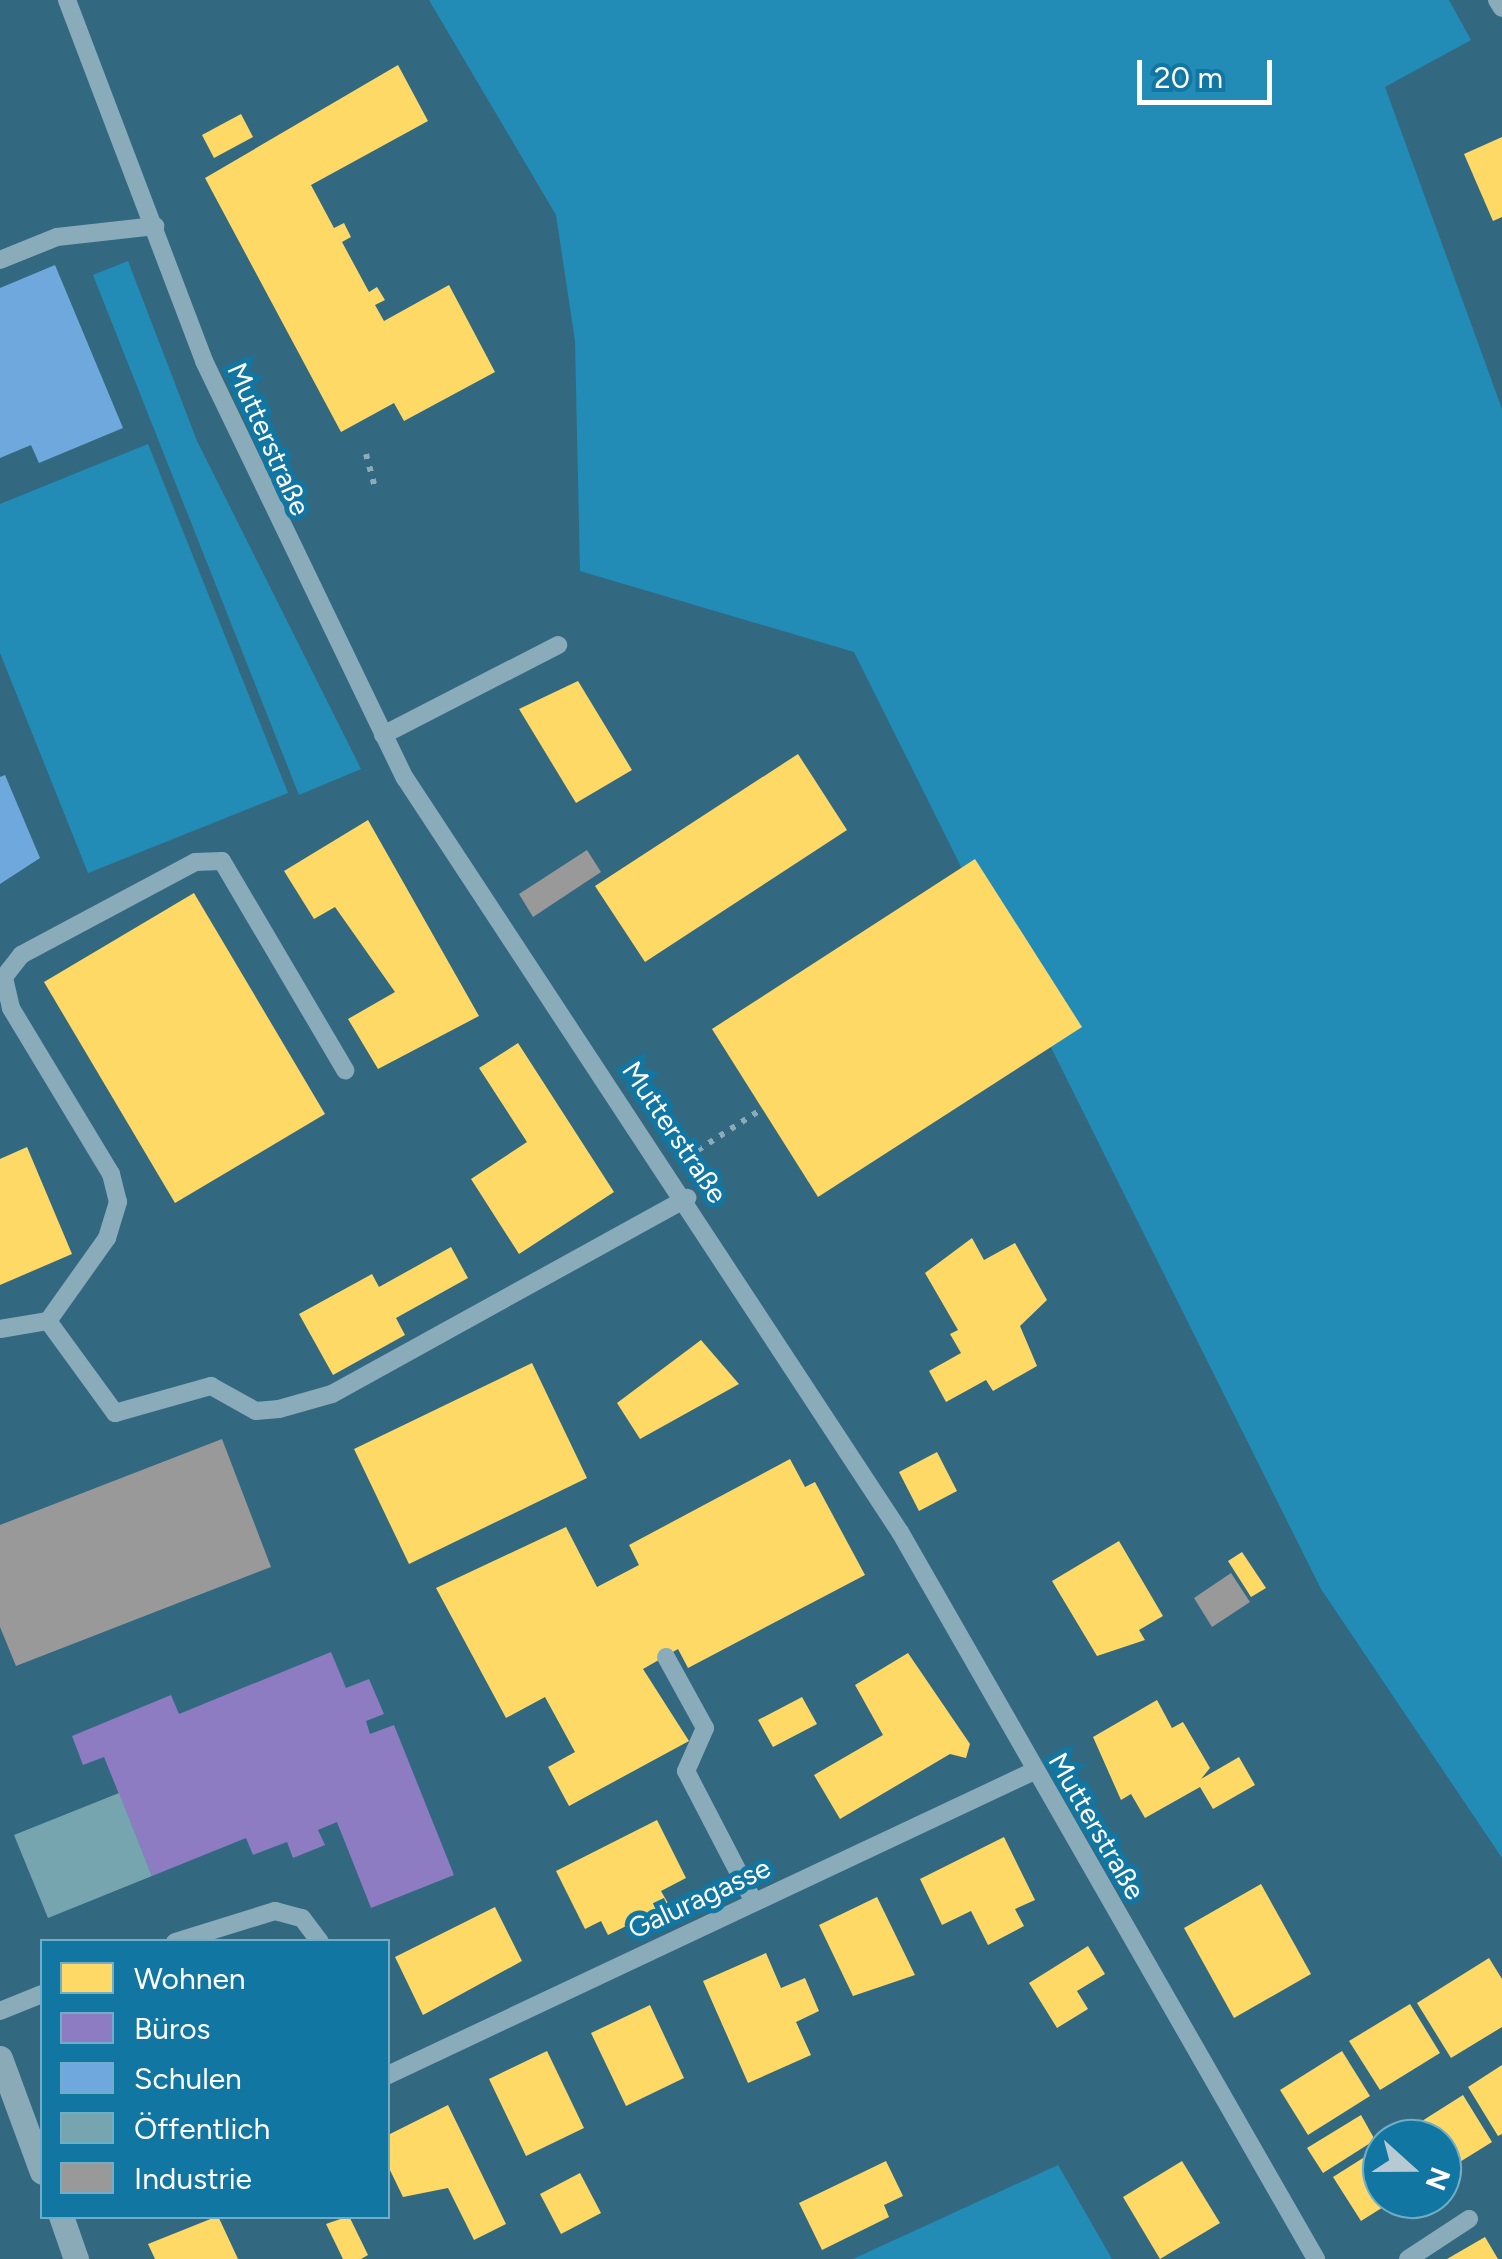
<!DOCTYPE html>
<html>
<head>
<meta charset="utf-8">
<style>
	body { margin:0 }
	#map { position:relative; width:1502px; height:2259px; overflow:hidden; background:#326980; font-family:Figtree,sans-serif }
	div>[style] { position:absolute }
	[style*='--x'] { left:calc(var(--x)*1px); top:calc(var(--y)*1px); width:calc(var(--w)*1px); rotate:calc(var(--a)*1deg) }
	.green>* { inset:0; background:#228cb6 }
	.homes>* { inset:0; background:#ffd966 }
	.offices>* { inset:0; background:#8e7cc3 }
	.schools>* { inset:0; background:#6fa8dc }
	.public>* { inset:0; background:#76a5af }
	.industry>* { inset:0; background:#999 }
	.path>* { height:6px; margin-top:-3px; transform-origin:0; background:repeating-linear-gradient(90deg,#8aabb9 0 5px,transparent 0 13px) }
	.minor>* { height:18px; margin:-9px; padding:0 9px; transform-origin:9px; border-radius:9px; background:#8aabb9 }
	.major>* { height:25px; margin:-12.5px; padding:0 12.5px; transform-origin:12.5px; border-radius:12.5px; background:#8aaab7 }
	span { translate:-50% -50%; white-space:nowrap; text-align:center; line-height:1.15; -webkit-text-stroke:10px #1176a1; paint-order:stroke }
	.street-label { font-size:28px; color:#fff }
	.legend { position:absolute; left:40px; top:1939px; width:350px; height:280px; box-sizing:border-box; background:#1176a1; border:2px solid #70adc7; margin:0; padding:12px 18px; list-style:none; font-size:30px; color:#fff }
	.legend li { display:flex; align-items:center; gap:20px; height:50px }
	.legend b { width:50px; border:2px solid #70adc7 }
	.north { position:absolute; left:1362px; top:2119px; width:100px; height:100px; box-sizing:border-box; background:#1176a1; border:2px solid #70adc7; border-radius:50%; rotate:111deg; font-size:28px; font-weight:700; line-height:40px; text-align:center; color:#fff }
	.north::after { content:''; display:block; margin:auto; width:35px; height:45px; background:#b7cad3; clip-path:polygon(50% 0,100% 100%,50% 72%,0 100%) }
	.scale { position:absolute; left:1137px; top:60px; width:135px; height:45px; box-sizing:border-box; border:5px solid #fff; border-top:0; padding-left:12px; font-size:30px; line-height:35px; white-space:nowrap; color:#fff; -webkit-text-stroke:8px #1176a1; paint-order:stroke }
</style>
</head>
<body>
<div id="map">
	<div class="green">
		<div style="clip-path:polygon(429px 0,1449px 0,1471px 40px,1385px 87px,1502px 409px,1502px 1858px,1321px 1589px,854px 652px,580px 571px,575px 341px,556px 215px)"></div>
		<div style="clip-path:polygon(128px 261px,197px 441px,361px 769px,299px 795px,93px 275px)"></div>
		<div style="clip-path:polygon(148px 444px,288px 793px,88px 873px,0 653px,0 504px)"></div>
		<div style="clip-path:polygon(1058px 2165px,1112px 2259px,853px 2259px)"></div>
	</div>
	<div class="homes">
		<div style="clip-path:polygon(398px 65px,428px 121px,311px 185px,334px 228px,344px 223px,351px 237px,342px 242px,369px 292px,377px 287px,385px 300px,375px 305px,384px 321px,449px 285px,495px 372px,404px 421px,394px 403px,341px 432px,205px 178px)"></div>
		<div style="clip-path:polygon(241px 114px,253px 137px,214px 158px,202px 135px)"></div>
		<div style="clip-path:polygon(1502px 137px,1502px 217px,1493px 221px,1464px 154px)"></div>
		<div style="clip-path:polygon(578px 681px,632px 770px,576px 803px,519px 709px)"></div>
		<div style="clip-path:polygon(798px 754px,847px 830px,645px 962px,595px 886px)"></div>
		<div style="clip-path:polygon(368px 820px,479px 1016px,378px 1069px,348px 1019px,395px 992px,335px 907px,314px 919px,284px 871px)"></div>
		<div style="clip-path:polygon(975px 859px,1082px 1027px,818px 1197px,712px 1029px)"></div>
		<div style="clip-path:polygon(194px 893px,325px 1114px,175px 1203px,44px 982px)"></div>
		<div style="clip-path:polygon(518px 1043px,614px 1192px,519px 1254px,471px 1179px,527px 1142px,479px 1068px)"></div>
		<div style="clip-path:polygon(27px 1147px,72px 1254px,0 1285px,0 1159px)"></div>
		<div style="clip-path:polygon(972px 1238px,984px 1260px,1015px 1243px,1047px 1300px,1020px 1326px,1037px 1366px,993px 1391px,986px 1380px,946px 1402px,929px 1371px,961px 1353px,950px 1334px,958px 1330px,925px 1273px)"></div>
		<div style="clip-path:polygon(451px 1247px,468px 1278px,396px 1318px,405px 1335px,333px 1375px,299px 1314px,372px 1274px,379px 1287px)"></div>
		<div style="clip-path:polygon(701px 1340px,739px 1384px,640px 1439px,617px 1403px)"></div>
		<div style="clip-path:polygon(532px 1363px,587px 1478px,409px 1564px,354px 1449px)"></div>
		<div style="clip-path:polygon(937px 1452px,957px 1491px,919px 1511px,899px 1472px)"></div>
		<div style="clip-path:polygon(790px 1459px,805px 1487px,815px 1482px,865px 1575px,688px 1668px,678px 1649px,643px 1669px,689px 1741px,569px 1806px,548px 1767px,575px 1752px,545px 1697px,506px 1718px,436px 1588px,566px 1527px,597px 1587px,639px 1565px,629px 1545px)"></div>
		<div style="clip-path:polygon(1119px 1541px,1163px 1616px,1139px 1630px,1145px 1640px,1097px 1656px,1052px 1581px)"></div>
		<div style="clip-path:polygon(1242px 1552px,1266px 1588px,1251px 1597px,1228px 1561px)"></div>
		<div style="clip-path:polygon(908px 1653px,970px 1744px,966px 1758px,950px 1754px,840px 1819px,814px 1775px,883px 1735px,855px 1685px)"></div>
		<div style="clip-path:polygon(802px 1697px,817px 1724px,773px 1747px,758px 1720px)"></div>
		<div style="clip-path:polygon(1157px 1700px,1172px 1728px,1183px 1722px,1210px 1768px,1201px 1779px,1239px 1757px,1255px 1785px,1213px 1809px,1200px 1787px,1145px 1818px,1131px 1794px,1121px 1800px,1093px 1737px)"></div>
		<div style="clip-path:polygon(657px 1820px,686px 1878px,661px 1891px,669px 1905px,608px 1935px,601px 1921px,585px 1929px,556px 1871px)"></div>
		<div style="clip-path:polygon(1004px 1837px,1035px 1900px,1015px 1909px,1024px 1926px,988px 1945px,971px 1911px,942px 1925px,920px 1879px)"></div>
		<div style="clip-path:polygon(1261px 1884px,1311px 1974px,1234px 2018px,1184px 1928px)"></div>
		<div style="clip-path:polygon(877px 1897px,915px 1975px,853px 1996px,819px 1925px)"></div>
		<div style="clip-path:polygon(495px 1907px,522px 1961px,423px 2015px,395px 1957px)"></div>
		<div style="clip-path:polygon(1088px 1946px,1105px 1974px,1077px 1991px,1088px 2009px,1057px 2028px,1029px 1983px)"></div>
		<div style="clip-path:polygon(766px 1953px,781px 1988px,805px 1978px,819px 2011px,796px 2022px,811px 2055px,748px 2083px,703px 1981px)"></div>
		<div style="clip-path:polygon(1489px 1958px,1502px 1979px,1502px 2027px,1451px 2058px,1417px 2003px)"></div>
		<div style="clip-path:polygon(1410px 2004px,1440px 2053px,1380px 2090px,1349px 2041px)"></div>
		<div style="clip-path:polygon(650px 2005px,684px 2078px,626px 2106px,591px 2033px)"></div>
		<div style="clip-path:polygon(547px 2051px,584px 2128px,526px 2156px,489px 2079px)"></div>
		<div style="clip-path:polygon(1342px 2051px,1370px 2096px,1308px 2135px,1280px 2090px)"></div>
		<div style="clip-path:polygon(1502px 2065px,1502px 2134px,1498px 2136px,1468px 2087px)"></div>
		<div style="clip-path:polygon(1463px 2095px,1492px 2142px,1442px 2173px,1442px 2139px,1403px 2133px)"></div>
		<div style="clip-path:polygon(448px 2105px,506px 2224px,474px 2240px,448px 2188px,403px 2197px,388px 2166px,388px 2135px)"></div>
		<div style="clip-path:polygon(1361px 2115px,1375px 2140px,1323px 2173px,1307px 2148px)"></div>
		<div style="clip-path:polygon(1382px 2146px,1382px 2199px,1396px 2199px,1361px 2221px,1333px 2177px)"></div>
		<div style="clip-path:polygon(886px 2161px,903px 2196px,884px 2205px,889px 2217px,822px 2250px,799px 2203px)"></div>
		<div style="clip-path:polygon(1182px 2161px,1220px 2223px,1160px 2259px,1123px 2197px)"></div>
		<div style="clip-path:polygon(580px 2173px,601px 2213px,561px 2234px,540px 2194px)"></div>
		<div style="clip-path:polygon(218px 2216px,238px 2259px,155px 2259px,148px 2244px)"></div>
		<div style="clip-path:polygon(349px 2216px,368px 2255px,361px 2259px,343px 2259px,326px 2224px)"></div>
		<div style="clip-path:polygon(1485px 2237px,1498px 2259px,1447px 2259px)"></div>
	</div>
	<div class="offices">
		<div style="clip-path:polygon(331px 1652px,346px 1688px,369px 1679px,384px 1714px,366px 1721px,370px 1734px,394px 1725px,454px 1875px,371px 1908px,337px 1822px,318px 1830px,325px 1845px,293px 1858px,287px 1842px,253px 1855px,246px 1838px,152px 1876px,104px 1757px,83px 1765px,72px 1736px,171px 1695px,179px 1714px)"></div>
	</div>
	<div class="schools">
		<div style="clip-path:polygon(55px 265px,123px 428px,39px 463px,31px 445px,0 458px,0 288px)"></div>
		<div style="clip-path:polygon(5px 775px,40px 858px,0 884px,0 777px)"></div>
	</div>
	<div class="public">
		<div style="clip-path:polygon(119px 1793px,152px 1876px,48px 1918px,14px 1835px)"></div>
	</div>
	<div class="industry">
		<div style="clip-path:polygon(587px 850px,601px 872px,533px 917px,519px 894px)"></div>
		<div style="clip-path:polygon(222px 1439px,271px 1567px,16px 1666px,0 1627px,0 1525px)"></div>
		<div style="clip-path:polygon(1231px 1573px,1250px 1602px,1212px 1627px,1194px 1598px)"></div>
	</div>
	<div class="path">
		<div style="--x:366;--y:454;--w:35;--a:75"></div>
		<div style="--x:687;--y:1157;--w:89;--a:-32.6"></div>
	</div>
	<div class="minor">
		<div style="--x:67;--y:0;--w:386;--a:69.2"></div>
		<div style="--x:204;--y:361;--w:463;--a:64.3"></div>
		<div style="--x:405;--y:778;--w:902;--a:56.72"></div>
		<div style="--x:900;--y:1532;--w:838;--a:60.22"></div>
		<div style="--x:1497;--y:0;--w:9;--a:58"></div>
		<div style="--x:0;--y:260;--w:61;--a:-22"></div>
		<div style="--x:57;--y:237;--w:99;--a:-6.4"></div>
		<div style="--x:383;--y:735;--w:197;--a:-27.2"></div>
		<div style="--x:48;--y:1321;--w:102;--a:-54.6"></div>
		<div style="--x:107;--y:1238;--w:38;--a:-73"></div>
		<div style="--x:118;--y:1202;--w:29;--a:-104"></div>
		<div style="--x:111;--y:1174;--w:194;--a:-121.1"></div>
		<div style="--x:11;--y:1008;--w:32;--a:-103"></div>
		<div style="--x:4;--y:977;--w:28;--a:-52"></div>
		<div style="--x:21;--y:955;--w:197;--a:-28.1"></div>
		<div style="--x:195;--y:862;--w:27;--a:-2"></div>
		<div style="--x:222;--y:861;--w:243;--a:59.5"></div>
		<div style="--x:0;--y:1329;--w:49;--a:-9.5"></div>
		<div style="--x:48;--y:1321;--w:114;--a:53.9"></div>
		<div style="--x:115;--y:1413;--w:100;--a:-15.7"></div>
		<div style="--x:211;--y:1386;--w:51;--a:29.1"></div>
		<div style="--x:256;--y:1411;--w:23;--a:-5"></div>
		<div style="--x:279;--y:1409;--w:55;--a:-15.8"></div>
		<div style="--x:332;--y:1394;--w:406;--a:-28.9"></div>
		<div style="--x:666;--y:1657;--w:81;--a:61.2"></div>
		<div style="--x:705;--y:1728;--w:47;--a:113.8"></div>
		<div style="--x:686;--y:1771;--w:148;--a:62.6"></div>
		<div style="--x:175;--y:1942;--w:105;--a:-17.2"></div>
		<div style="--x:275;--y:1911;--w:28;--a:15"></div>
		<div style="--x:302;--y:1918;--w:30;--a:53"></div>
		<div style="--x:0;--y:2011;--w:45;--a:-22"></div>
		<div style="--x:388;--y:2075;--w:714;--a:-25.2"></div>
		<div style="--x:1408;--y:2259;--w:73;--a:-33.3"></div>
	</div>
	<div class="major">
		<div style="--x:0;--y:2058;--w:121;--a:69.8"></div>
		<div style="--x:61;--y:2216;--w:46;--a:70.8"></div>
	</div>
	<div class="street-label">
		<span style="left:269px;top:439px;rotate:66deg">Mutterstraße</span>
		<span style="left:675px;top:1132px;rotate:56deg">Mutterstraße</span>
		<span style="left:1097px;top:1826px;rotate:60deg">Mutterstraße</span>
		<span style="left:699px;top:1898px;rotate:-25deg">Galuragasse</span>
	</div>
	<ul class="legend">
	<li><b style="height:28px;background:#ffd966"></b>Wohnen</li>
	<li><b style="height:28px;background:#8e7cc3"></b>Büros</li>
	<li><b style="height:28px;background:#6fa8dc"></b>Schulen</li>
	<li><b style="height:28px;background:#76a5af"></b>Öffentlich</li>
	<li><b style="height:28px;background:#999"></b>Industrie</li>
	</ul>
	<div class="north">N</div>
	<div class="scale">20 m</div>
</div>
</body>
</html>
